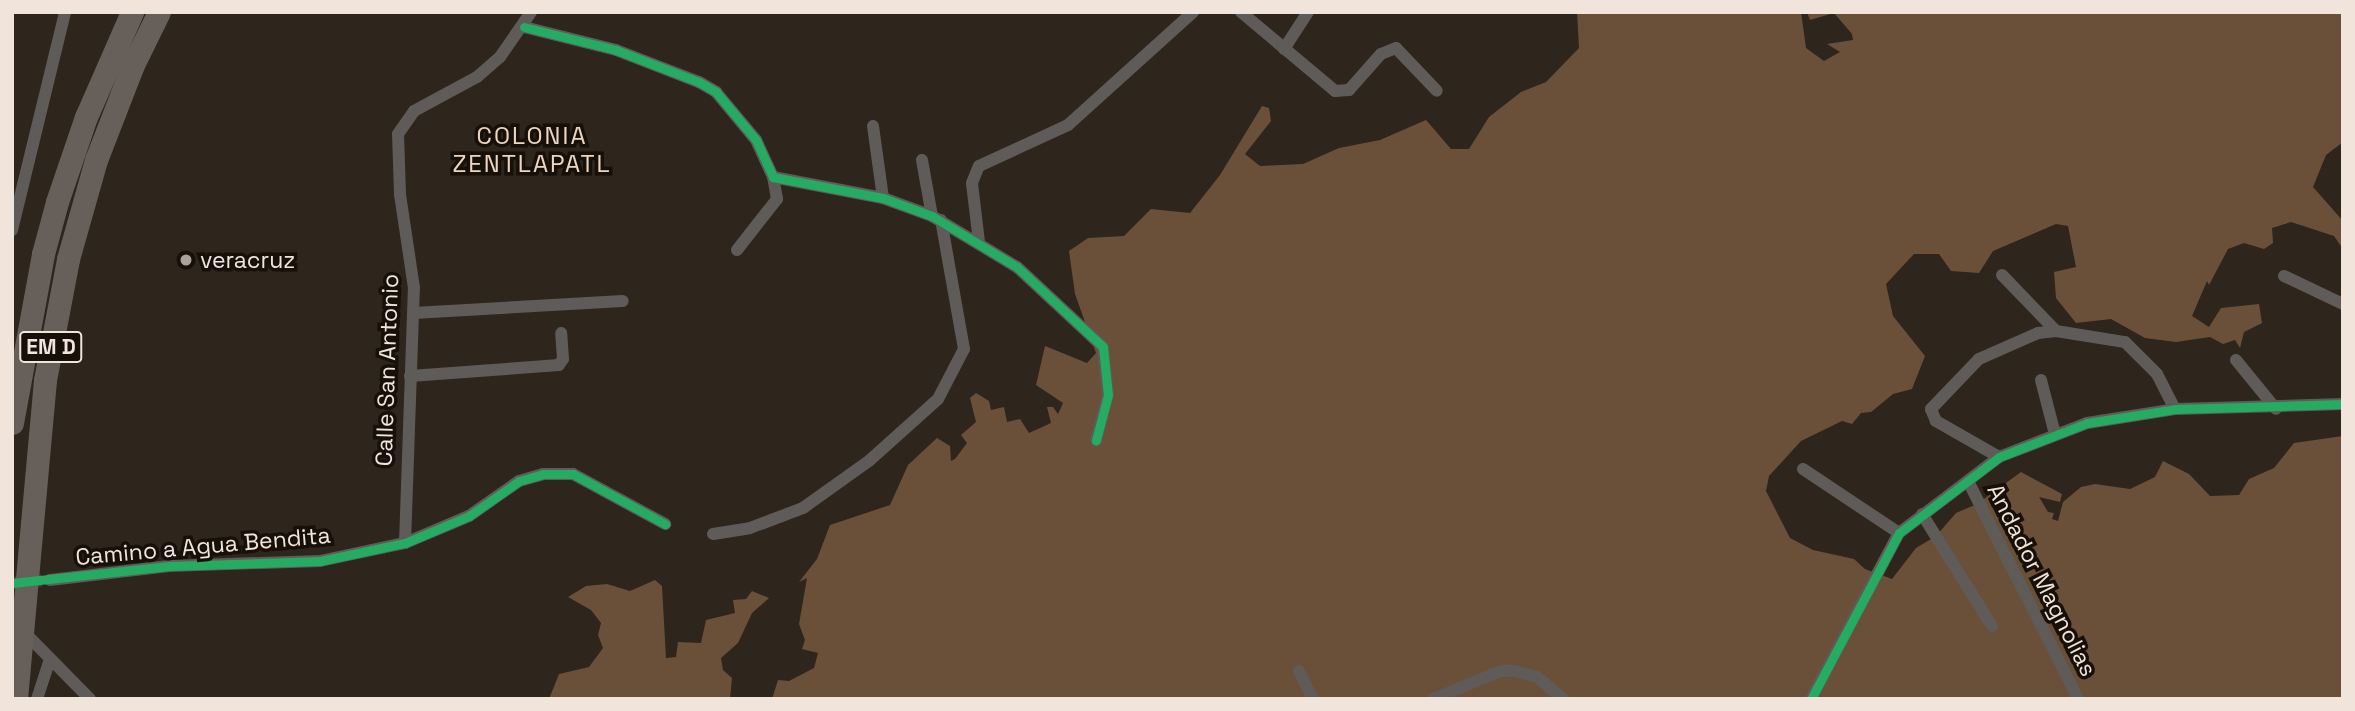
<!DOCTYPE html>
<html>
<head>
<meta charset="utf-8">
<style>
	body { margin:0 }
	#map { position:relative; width:2355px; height:711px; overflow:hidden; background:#2e251c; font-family:"Space Grotesk",sans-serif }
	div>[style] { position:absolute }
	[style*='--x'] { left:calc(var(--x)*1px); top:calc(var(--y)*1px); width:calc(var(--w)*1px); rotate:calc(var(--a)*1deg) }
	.forest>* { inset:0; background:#6a5039 }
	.street-tunnel>* { height:12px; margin-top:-6px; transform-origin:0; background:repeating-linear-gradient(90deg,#4b4239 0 12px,transparent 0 18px) }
	.street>* { height:12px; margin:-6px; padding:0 6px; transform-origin:6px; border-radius:6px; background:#5f5b58 }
	.highway>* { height:23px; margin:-11.5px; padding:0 11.5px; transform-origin:11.5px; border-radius:11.5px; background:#67605a }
	.cycleway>* { height:9px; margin:-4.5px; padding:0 4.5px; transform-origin:4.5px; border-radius:4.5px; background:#26ab63 }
	.dots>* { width:19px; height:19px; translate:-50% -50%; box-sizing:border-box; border:4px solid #171009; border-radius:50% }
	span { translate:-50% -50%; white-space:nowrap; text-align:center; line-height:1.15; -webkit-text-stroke:7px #171009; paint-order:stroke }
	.shield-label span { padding:2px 5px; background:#171009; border:2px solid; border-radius:5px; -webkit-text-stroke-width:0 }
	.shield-label { font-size:21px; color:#f0e4db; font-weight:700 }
	.poi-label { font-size:23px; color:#f0e4db }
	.left { translate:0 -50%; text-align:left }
	.street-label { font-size:23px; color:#f0e4db }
	.neighbourhood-label { font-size:24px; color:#ecd5c2; letter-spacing:2px }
	.frame { position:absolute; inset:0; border:14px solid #f0e4db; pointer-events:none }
</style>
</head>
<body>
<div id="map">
	<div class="forest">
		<div style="clip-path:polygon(1577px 12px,1801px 12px,1806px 48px,1824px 61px,1840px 52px,1827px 44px,1853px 40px,1852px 34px,1834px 13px,1810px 20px,1807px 12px,2343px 12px,2343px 142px,2326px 155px,2313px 187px,2343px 221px,2343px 249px,2334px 236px,2291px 222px,2272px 228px,2273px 243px,2264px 249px,2244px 243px,2228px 249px,2209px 285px,2207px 281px,2192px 316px,2209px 327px,2221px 308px,2259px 304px,2262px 323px,2244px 332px,2240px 348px,2235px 340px,2223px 344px,2210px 337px,2176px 342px,2145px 338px,2111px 319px,2076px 323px,2056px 298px,2054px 272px,2076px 267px,2068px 226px,2056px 224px,1993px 251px,1979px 273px,1951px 271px,1939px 254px,1914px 254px,1886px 284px,1893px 316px,1925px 356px,1912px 389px,1893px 394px,1871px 412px,1861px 413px,1852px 424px,1842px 421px,1801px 441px,1769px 476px,1766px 491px,1790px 538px,1813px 550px,1854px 559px,1865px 569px,1892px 579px,1916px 548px,1936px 536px,1956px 513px,1977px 504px,2021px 472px,2062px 494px,2060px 502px,2039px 497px,2048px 512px,2054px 513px,2052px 519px,2058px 521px,2063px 502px,2081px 487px,2095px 484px,2130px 489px,2155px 477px,2163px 461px,2189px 474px,2210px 496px,2239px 495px,2249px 479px,2274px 468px,2294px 443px,2343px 436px,2343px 699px,772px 699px,778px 680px,789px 681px,814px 668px,818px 653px,802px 649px,805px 640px,799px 624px,807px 578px,799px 582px,817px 559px,830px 525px,890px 505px,908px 465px,937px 438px,950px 446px,951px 461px,955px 459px,967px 443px,961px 435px,976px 422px,970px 398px,976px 393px,989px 401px,991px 410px,1004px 407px,1007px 422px,1020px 419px,1029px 433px,1051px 423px,1047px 407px,1053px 407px,1058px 414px,1063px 403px,1036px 385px,1045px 346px,1087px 363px,1096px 353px,1075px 294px,1069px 251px,1088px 238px,1124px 236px,1151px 209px,1190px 213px,1220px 175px,1262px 106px,1269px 108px,1271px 121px,1245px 154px,1260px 166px,1303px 164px,1339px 148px,1380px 140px,1426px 120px,1451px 149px,1469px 149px,1489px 117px,1521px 92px,1546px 82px,1579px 48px)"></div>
		<div style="clip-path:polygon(655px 580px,662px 586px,666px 658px,676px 657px,678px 642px,701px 643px,706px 620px,735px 613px,733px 600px,746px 599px,752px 591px,769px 598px,752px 613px,738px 643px,721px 658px,723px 670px,732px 678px,730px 699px,549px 699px,559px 674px,589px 667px,603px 648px,598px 635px,601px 623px,591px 610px,568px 597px,586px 586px,607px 584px,630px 591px)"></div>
	</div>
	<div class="street-tunnel">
		<div style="--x:12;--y:583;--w:38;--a:-5"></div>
	</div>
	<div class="street">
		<div style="--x:1241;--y:12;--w:123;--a:40"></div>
		<div style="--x:1335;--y:91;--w:14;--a:-4"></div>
		<div style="--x:1349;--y:90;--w:48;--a:-48.4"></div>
		<div style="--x:1381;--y:54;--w:16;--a:-22"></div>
		<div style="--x:1396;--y:48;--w:59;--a:46.4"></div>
		<div style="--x:524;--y:27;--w:95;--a:14"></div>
		<div style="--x:616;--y:50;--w:89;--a:21.1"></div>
		<div style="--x:699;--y:82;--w:20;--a:30"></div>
		<div style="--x:716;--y:92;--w:62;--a:50.2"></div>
		<div style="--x:756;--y:140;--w:41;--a:65.3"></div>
		<div style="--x:773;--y:177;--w:112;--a:10.8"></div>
		<div style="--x:883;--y:198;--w:52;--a:20.2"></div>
		<div style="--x:932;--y:216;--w:99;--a:31"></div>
		<div style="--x:1017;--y:267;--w:117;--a:42.9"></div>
		<div style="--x:1103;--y:347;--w:48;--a:84.1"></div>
		<div style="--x:1108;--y:395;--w:47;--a:104.9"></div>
		<div style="--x:1284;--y:49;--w:44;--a:-57"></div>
		<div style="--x:873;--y:126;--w:73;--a:82.1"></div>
		<div style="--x:922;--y:160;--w:57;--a:79.9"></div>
		<div style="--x:12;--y:230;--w:224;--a:-76.3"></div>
		<div style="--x:979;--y:242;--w:59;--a:-96.8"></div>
		<div style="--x:972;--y:183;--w:18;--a:-68"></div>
		<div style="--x:979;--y:166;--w:98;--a:-24.7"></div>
		<div style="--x:1068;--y:125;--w:169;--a:-42.1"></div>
		<div style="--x:737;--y:250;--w:65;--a:-51.9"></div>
		<div style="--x:777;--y:199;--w:22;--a:-100"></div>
		<div style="--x:2002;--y:275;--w:78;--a:46"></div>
		<div style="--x:2284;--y:276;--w:65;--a:25.4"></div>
		<div style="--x:414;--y:313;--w:209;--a:-3.3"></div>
		<div style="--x:2236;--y:360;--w:63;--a:50.8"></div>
		<div style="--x:410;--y:376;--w:149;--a:-4.2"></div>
		<div style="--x:559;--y:365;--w:7;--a:-56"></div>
		<div style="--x:563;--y:359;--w:26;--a:-94"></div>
		<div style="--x:2041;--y:380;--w:56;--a:75.5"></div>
		<div style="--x:1999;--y:457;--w:73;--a:-150.3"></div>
		<div style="--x:1936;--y:421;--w:13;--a:-113"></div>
		<div style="--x:1931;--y:409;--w:69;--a:-46.2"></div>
		<div style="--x:1979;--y:359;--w:64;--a:-23.8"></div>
		<div style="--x:2038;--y:333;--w:18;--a:-6"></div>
		<div style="--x:2056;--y:331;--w:70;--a:9.1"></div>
		<div style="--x:2125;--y:342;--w:45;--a:45"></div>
		<div style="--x:2157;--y:374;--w:39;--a:63"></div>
		<div style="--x:1803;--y:469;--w:115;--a:33.7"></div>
		<div style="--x:1968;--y:481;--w:244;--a:63.2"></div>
		<div style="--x:1922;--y:514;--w:132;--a:58"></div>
		<div style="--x:713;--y:534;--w:37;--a:-9"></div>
		<div style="--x:750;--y:528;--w:57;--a:-20.7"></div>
		<div style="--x:803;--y:508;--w:82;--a:-35.6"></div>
		<div style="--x:870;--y:460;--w:91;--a:-41.9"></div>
		<div style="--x:938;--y:399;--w:56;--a:-62.5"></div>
		<div style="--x:964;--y:349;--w:131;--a:-100.1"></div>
		<div style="--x:405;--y:543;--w:255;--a:-88"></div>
		<div style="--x:414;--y:288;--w:95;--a:-98.5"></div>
		<div style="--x:400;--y:194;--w:60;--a:-91.9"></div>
		<div style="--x:398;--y:134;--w:28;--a:-55"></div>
		<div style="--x:414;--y:111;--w:72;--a:-28.4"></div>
		<div style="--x:477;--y:77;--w:30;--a:-41"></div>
		<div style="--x:500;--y:57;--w:55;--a:-55.4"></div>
		<div style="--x:50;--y:580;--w:120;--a:-6.7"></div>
		<div style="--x:169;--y:566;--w:151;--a:-1.9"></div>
		<div style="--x:320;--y:561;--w:87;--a:-12"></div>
		<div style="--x:405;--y:543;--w:69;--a:-22.9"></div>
		<div style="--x:469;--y:516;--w:61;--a:-35"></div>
		<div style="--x:519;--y:481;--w:25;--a:-16"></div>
		<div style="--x:543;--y:474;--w:30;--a:0"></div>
		<div style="--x:573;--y:474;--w:105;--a:28.5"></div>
		<div style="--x:29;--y:637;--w:87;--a:45.5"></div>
		<div style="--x:1299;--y:671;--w:31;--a:63"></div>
		<div style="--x:37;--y:699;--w:42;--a:-72"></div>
		<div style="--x:1433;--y:699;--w:74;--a:-22.4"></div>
		<div style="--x:1501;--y:671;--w:14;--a:0"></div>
		<div style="--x:1515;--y:671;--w:23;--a:15"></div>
		<div style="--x:1537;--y:677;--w:34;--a:40"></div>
		<div style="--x:1811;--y:699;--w:188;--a:-62.1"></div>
		<div style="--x:1899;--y:533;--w:126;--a:-37.2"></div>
		<div style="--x:1999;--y:457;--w:94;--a:-21.1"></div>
		<div style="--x:2087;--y:423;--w:89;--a:-9"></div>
		<div style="--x:2175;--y:409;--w:168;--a:-1.7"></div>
	</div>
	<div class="highway">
		<div style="--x:12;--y:423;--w:172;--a:-79.6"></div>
		<div style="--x:43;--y:254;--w:54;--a:-74.9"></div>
		<div style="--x:57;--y:202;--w:90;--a:-71.2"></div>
		<div style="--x:86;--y:117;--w:115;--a:-66.3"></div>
		<div style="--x:16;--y:699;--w:320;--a:-84.8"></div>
		<div style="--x:45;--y:380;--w:123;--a:-79.2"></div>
		<div style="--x:68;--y:259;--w:103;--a:-74.2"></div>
		<div style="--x:96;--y:160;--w:100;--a:-68.8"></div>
		<div style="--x:132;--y:67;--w:61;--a:-63.9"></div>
	</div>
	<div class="cycleway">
		<div style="--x:524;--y:27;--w:95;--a:14"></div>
		<div style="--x:616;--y:50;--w:89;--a:21.1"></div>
		<div style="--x:699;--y:82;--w:20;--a:30"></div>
		<div style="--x:716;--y:92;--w:62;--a:50.2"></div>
		<div style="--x:756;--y:140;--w:41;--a:65.3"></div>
		<div style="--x:773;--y:177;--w:112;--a:10.8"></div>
		<div style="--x:883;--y:198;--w:52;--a:20.2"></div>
		<div style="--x:932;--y:216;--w:99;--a:31"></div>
		<div style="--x:1017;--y:267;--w:117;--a:42.9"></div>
		<div style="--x:1103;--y:347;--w:48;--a:84.1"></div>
		<div style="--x:1108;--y:395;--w:47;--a:104.9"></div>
		<div style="--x:12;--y:583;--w:158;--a:-6.2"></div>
		<div style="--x:169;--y:566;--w:151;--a:-1.9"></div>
		<div style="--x:320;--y:561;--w:87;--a:-12"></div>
		<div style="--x:405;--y:543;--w:69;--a:-22.9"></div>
		<div style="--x:469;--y:516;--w:61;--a:-35"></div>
		<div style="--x:519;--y:481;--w:25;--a:-16"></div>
		<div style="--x:543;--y:474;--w:30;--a:0"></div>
		<div style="--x:573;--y:474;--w:105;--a:28.5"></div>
		<div style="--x:1811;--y:699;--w:188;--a:-62.1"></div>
		<div style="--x:1899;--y:533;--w:126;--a:-37.2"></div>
		<div style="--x:1999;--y:457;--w:94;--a:-21.1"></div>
		<div style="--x:2087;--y:423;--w:89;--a:-9"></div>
		<div style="--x:2175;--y:409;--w:168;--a:-1.7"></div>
	</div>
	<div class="dots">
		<div style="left:186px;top:260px;background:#aca198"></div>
	</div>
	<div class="shield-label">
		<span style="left:51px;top:347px">EM D</span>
	</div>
	<div class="poi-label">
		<span class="left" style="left:200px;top:260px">veracruz</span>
	</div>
	<div class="street-label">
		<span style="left:387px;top:370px;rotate:-88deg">Calle San Antonio</span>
		<span style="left:203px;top:546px;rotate:-5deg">Camino a Agua Bendita</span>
		<span style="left:2042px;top:580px;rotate:63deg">Andador Magnolias</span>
	</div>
	<div class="neighbourhood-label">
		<span style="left:532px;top:150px">COLONIA<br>ZENTLAPATL</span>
	</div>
	<div class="frame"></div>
</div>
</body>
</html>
